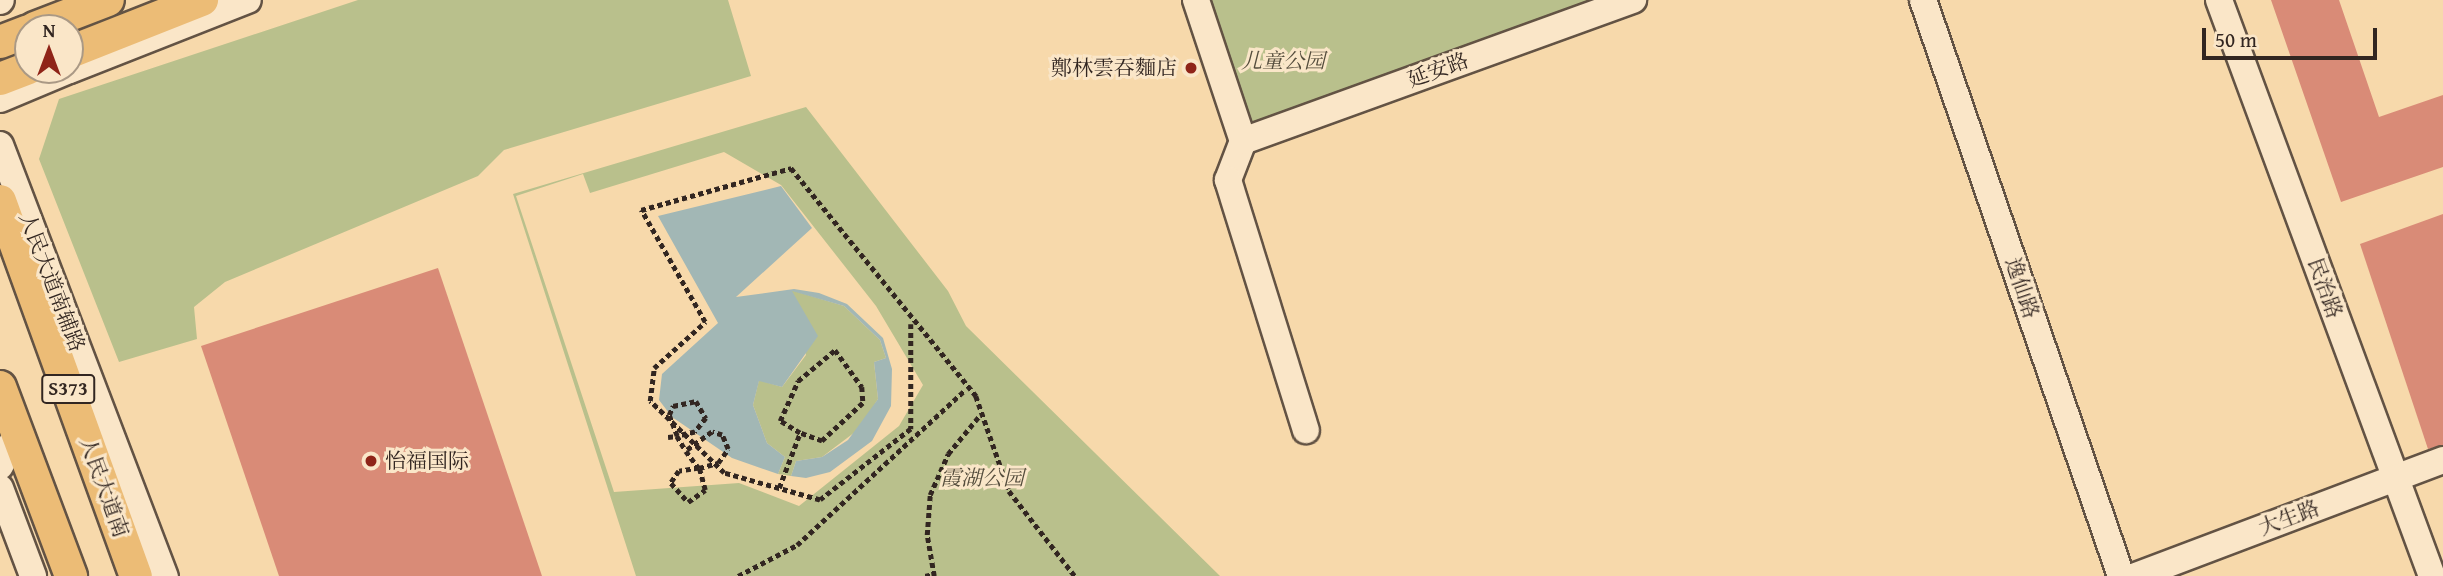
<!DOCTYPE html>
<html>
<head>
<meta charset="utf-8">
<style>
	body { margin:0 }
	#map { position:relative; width:2443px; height:576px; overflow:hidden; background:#f7d9ab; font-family:"Gentium Book Plus","Noto Serif SC",serif }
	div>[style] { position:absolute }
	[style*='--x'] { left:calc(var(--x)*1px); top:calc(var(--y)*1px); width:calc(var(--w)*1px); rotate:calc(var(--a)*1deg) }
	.green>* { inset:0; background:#b9c08c }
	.water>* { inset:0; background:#a2b7b5 }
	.building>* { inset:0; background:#d98b77 }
	.path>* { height:4.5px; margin-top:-2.25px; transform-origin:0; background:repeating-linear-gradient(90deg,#322621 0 5px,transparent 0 8.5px) }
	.roads { filter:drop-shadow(2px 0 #635344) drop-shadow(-2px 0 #635344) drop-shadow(0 2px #635344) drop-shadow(0 -2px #635344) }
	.minor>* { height:26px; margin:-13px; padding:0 13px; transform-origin:13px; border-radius:13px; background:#fae6c8 }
	.major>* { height:32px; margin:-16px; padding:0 16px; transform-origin:16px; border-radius:16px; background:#ecbc76 }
	.path-bridge>* { height:4.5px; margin-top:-2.25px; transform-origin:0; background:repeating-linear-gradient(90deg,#322621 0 5px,transparent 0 8.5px) }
	.dots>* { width:19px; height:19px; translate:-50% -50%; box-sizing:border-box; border:4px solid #fae6c8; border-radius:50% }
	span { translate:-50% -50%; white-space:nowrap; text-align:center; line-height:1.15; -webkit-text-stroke:6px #fae6c8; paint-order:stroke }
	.shield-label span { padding:2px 5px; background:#fae6c8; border:2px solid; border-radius:5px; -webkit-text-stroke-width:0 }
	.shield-label { font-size:19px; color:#322621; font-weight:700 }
	.park-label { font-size:21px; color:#544c3c; font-style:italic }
	.poi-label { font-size:21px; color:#322621 }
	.right { translate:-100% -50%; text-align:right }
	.left { translate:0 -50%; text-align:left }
	.street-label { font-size:21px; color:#322621 }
	.north { position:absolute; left:14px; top:14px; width:70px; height:70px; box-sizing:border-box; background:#fae6c8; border:2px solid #aa9985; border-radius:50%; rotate:0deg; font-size:19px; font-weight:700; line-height:28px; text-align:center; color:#322621 }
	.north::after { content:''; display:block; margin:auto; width:24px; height:32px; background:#8f2418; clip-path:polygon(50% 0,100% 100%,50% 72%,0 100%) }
	.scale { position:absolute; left:2202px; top:28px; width:175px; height:32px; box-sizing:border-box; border:4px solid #322621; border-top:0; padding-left:9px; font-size:21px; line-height:24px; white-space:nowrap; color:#322621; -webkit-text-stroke:5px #fae6c8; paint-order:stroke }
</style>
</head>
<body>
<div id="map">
	<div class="green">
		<div style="clip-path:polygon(358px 0,728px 0,751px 76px,504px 150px,478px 176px,225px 282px,194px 307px,197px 339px,119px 362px,39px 159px,59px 99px)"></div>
		<div style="clip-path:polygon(1196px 0,1633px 0,1243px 141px)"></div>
		<div style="clip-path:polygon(evenodd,806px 107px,948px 291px,966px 326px,1220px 576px,636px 576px,513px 194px,806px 107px,724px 152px,781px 185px,876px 306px,923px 385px,899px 426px,799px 506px,739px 483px,614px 492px,516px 196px,583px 174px,590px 193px,724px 152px)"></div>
		<div style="clip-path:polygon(791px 290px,844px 306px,880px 340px,886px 358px,874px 362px,878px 399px,859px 429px,822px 457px,796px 461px,791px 476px,778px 474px,785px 457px,767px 443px,753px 405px,759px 380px,782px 387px,806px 355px)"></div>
	</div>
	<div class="water">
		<div style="clip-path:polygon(781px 186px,812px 228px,736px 297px,794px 289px,819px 293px,847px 304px,883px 338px,892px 369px,891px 406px,872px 441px,830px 472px,806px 478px,791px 476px,796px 461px,822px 457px,848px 440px,878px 399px,874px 362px,886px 358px,880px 340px,844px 306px,792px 291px,818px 336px,782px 387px,759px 381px,753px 405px,767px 443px,785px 457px,778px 474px,732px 458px,672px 417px,659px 400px,662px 374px,718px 323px,658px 216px)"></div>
	</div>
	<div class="building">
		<div style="clip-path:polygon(2271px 0,2339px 0,2379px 117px,2443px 95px,2443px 167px,2341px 202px)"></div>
		<div style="clip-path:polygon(2443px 214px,2443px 445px,2428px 449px,2360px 244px)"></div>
		<div style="clip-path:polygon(438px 268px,542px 576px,279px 576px,201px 346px)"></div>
	</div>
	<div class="path">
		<div style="--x:911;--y:324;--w:105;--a:90"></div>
		<div style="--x:911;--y:429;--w:115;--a:142"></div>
		<div style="--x:820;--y:500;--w:100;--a:-164.3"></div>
		<div style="--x:724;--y:473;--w:103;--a:-135.8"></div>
		<div style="--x:650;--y:401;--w:33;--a:-83"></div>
		<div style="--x:654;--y:368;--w:69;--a:-42"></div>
		<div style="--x:705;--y:322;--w:129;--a:-119.7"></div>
		<div style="--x:641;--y:210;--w:156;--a:-15.6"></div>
		<div style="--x:791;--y:168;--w:294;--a:50.9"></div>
		<div style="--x:976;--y:396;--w:101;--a:70.8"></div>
		<div style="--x:1009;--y:491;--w:108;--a:52.2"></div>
		<div style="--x:779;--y:488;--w:59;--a:-69.1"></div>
		<div style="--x:800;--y:433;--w:23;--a:-149"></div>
		<div style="--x:780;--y:421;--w:44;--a:-65.8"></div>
		<div style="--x:798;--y:381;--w:48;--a:-40"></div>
		<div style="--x:835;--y:350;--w:46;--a:53.9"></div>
		<div style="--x:862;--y:387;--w:16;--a:86"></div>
		<div style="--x:863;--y:403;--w:56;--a:137.2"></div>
		<div style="--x:822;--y:441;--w:23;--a:-160"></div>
		<div style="--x:738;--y:576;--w:67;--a:-27.7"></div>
		<div style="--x:797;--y:545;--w:227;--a:-42.7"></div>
		<div style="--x:925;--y:576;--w:8;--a:-14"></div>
		<div style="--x:934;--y:576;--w:42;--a:-99.7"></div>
		<div style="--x:927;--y:535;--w:40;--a:-85.7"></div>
		<div style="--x:930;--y:495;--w:45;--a:-66.3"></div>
		<div style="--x:948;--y:454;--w:50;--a:-50.6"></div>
	</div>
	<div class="roads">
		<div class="minor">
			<div style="--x:1196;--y:0;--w:149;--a:71.6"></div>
			<div style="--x:1243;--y:141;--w:42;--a:111"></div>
			<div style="--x:1228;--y:180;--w:262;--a:72.7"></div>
			<div style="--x:1923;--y:0;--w:609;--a:71.03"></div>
			<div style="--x:2219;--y:0;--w:614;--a:69.71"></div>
			<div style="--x:0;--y:1;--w:1;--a:-45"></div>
			<div style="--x:70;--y:70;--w:191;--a:-21.5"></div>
			<div style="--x:0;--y:99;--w:75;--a:-22.8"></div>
			<div style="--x:1243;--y:141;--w:415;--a:-19.9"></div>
			<div style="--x:0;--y:145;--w:462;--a:69.1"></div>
			<div style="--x:0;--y:466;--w:37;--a:-63"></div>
			<div style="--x:0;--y:488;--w:94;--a:69.4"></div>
			<div style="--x:2136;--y:576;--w:328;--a:-20.7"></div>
		</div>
		<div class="major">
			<div style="--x:35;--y:28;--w:78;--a:-21"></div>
			<div style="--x:0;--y:42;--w:30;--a:-21"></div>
			<div style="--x:70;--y:52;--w:142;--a:-21.5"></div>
			<div style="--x:0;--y:79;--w:30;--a:-21"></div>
			<div style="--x:0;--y:201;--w:399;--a:70.1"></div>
			<div style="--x:0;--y:387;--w:202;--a:69.4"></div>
		</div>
	</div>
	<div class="path-bridge">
		<div style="--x:668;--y:437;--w:9;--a:-6"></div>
		<div style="--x:677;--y:436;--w:22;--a:-111"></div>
		<div style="--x:669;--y:415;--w:10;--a:-66"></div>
		<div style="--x:673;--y:406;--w:24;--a:-12"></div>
		<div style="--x:696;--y:401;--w:20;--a:60"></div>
		<div style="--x:706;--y:418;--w:18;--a:128"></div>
		<div style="--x:695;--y:432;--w:18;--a:167"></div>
		<div style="--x:677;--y:436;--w:17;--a:59"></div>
		<div style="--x:686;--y:451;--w:21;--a:53"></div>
		<div style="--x:699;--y:468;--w:20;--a:171"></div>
		<div style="--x:679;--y:471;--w:14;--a:124"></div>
		<div style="--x:671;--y:483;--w:25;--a:48"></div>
		<div style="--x:688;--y:502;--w:21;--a:-35"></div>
		<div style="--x:705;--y:490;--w:23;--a:-105"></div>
		<div style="--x:699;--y:468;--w:20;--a:-15"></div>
		<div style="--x:718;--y:463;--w:17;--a:-54"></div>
		<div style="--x:728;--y:449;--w:15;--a:-113"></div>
		<div style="--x:722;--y:435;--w:10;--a:-163"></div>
		<div style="--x:712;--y:432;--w:32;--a:144"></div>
	</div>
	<div class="dots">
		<div style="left:1191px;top:68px;background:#8f2418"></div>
		<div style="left:371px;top:461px;background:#8f2418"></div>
	</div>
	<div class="shield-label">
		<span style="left:68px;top:389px">S373</span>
	</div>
	<div class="park-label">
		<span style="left:1283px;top:61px">儿童公园</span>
		<span style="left:982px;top:478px">霞湖公园</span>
	</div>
	<div class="poi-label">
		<span class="right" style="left:1177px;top:68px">鄭林雲吞麵店</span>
		<span class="left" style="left:385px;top:461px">怡福国际</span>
	</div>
	<div class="street-label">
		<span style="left:1438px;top:70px;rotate:-20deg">延安路</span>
		<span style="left:52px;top:282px;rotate:69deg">人民大道南辅路</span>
		<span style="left:2022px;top:288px;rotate:71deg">逸仙路</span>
		<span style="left:2325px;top:288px;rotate:70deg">民治路</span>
		<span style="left:104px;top:487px;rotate:70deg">人民大道南</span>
		<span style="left:2289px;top:518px;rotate:-21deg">大生路</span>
	</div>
	<div class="north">N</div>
	<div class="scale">50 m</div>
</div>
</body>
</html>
